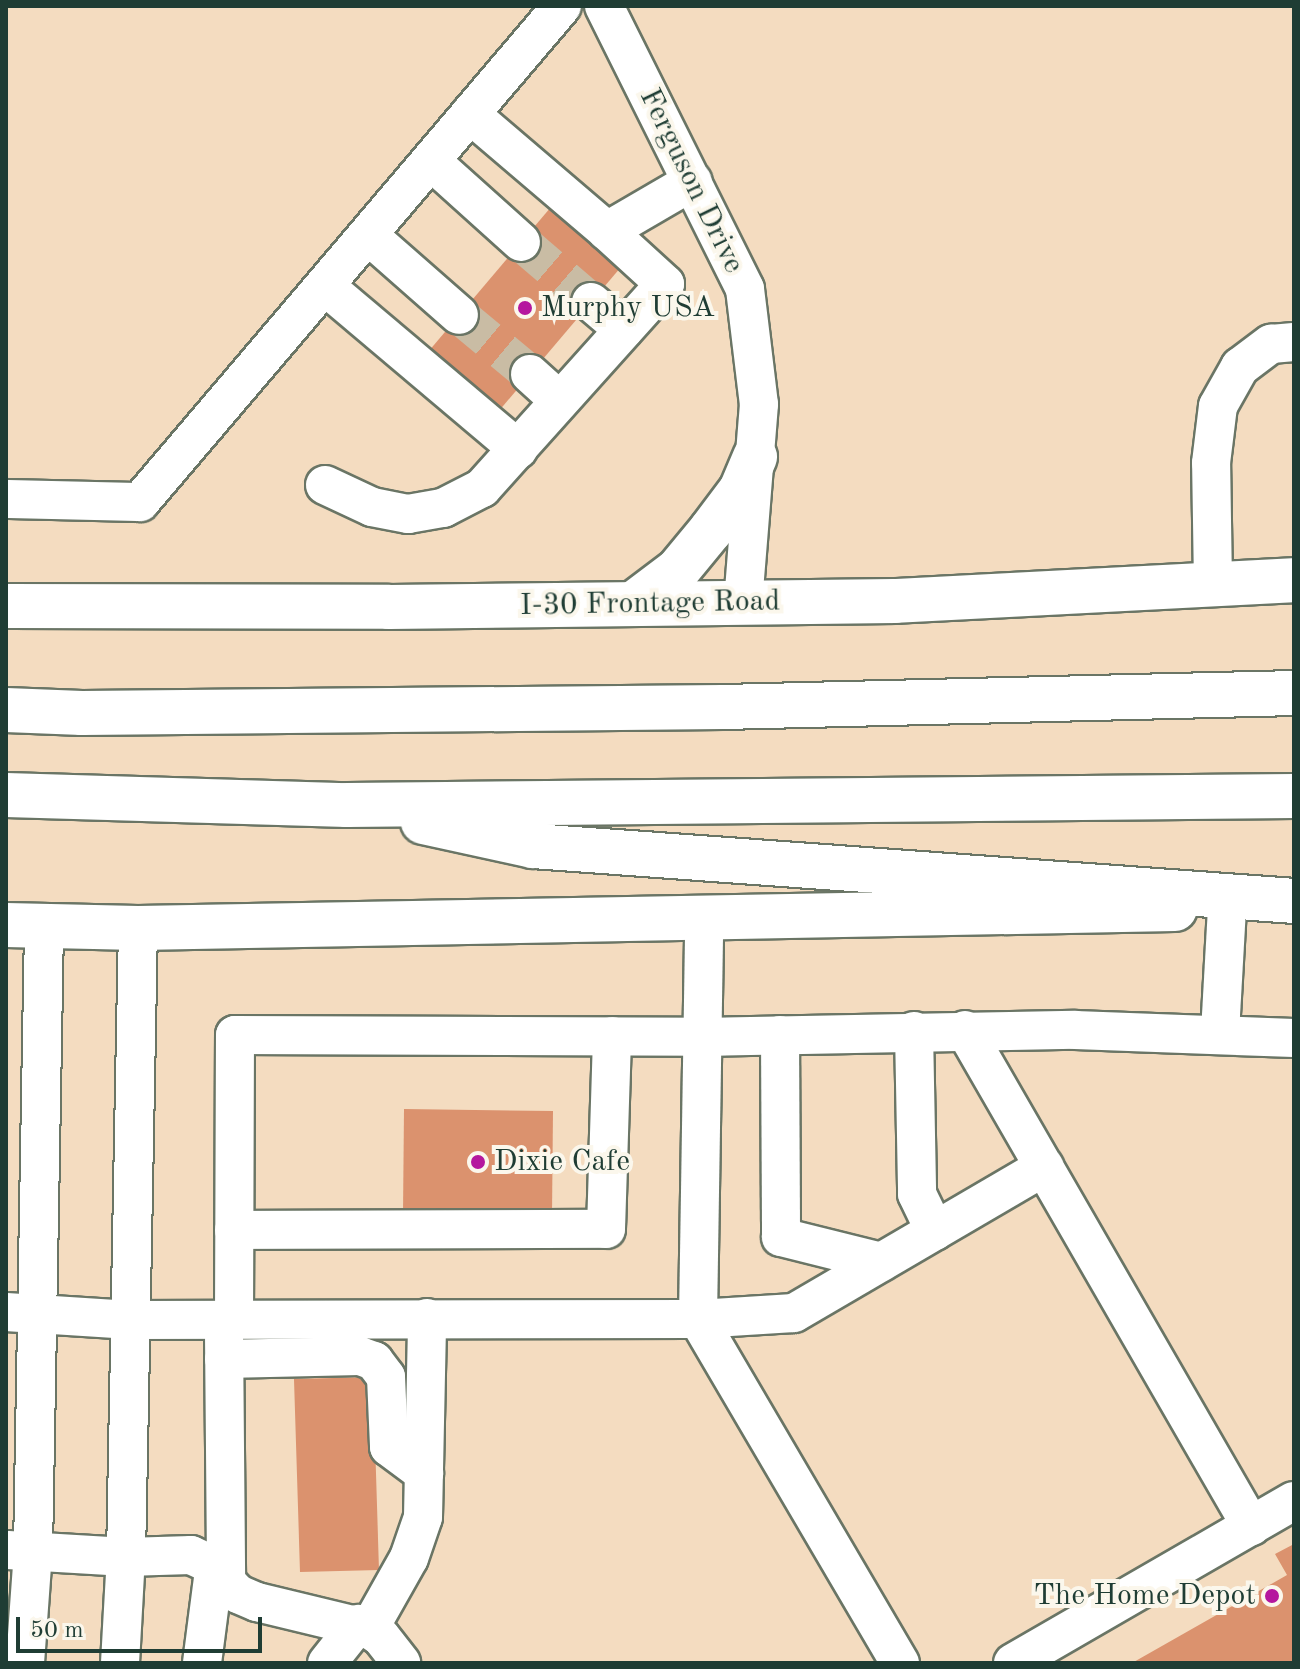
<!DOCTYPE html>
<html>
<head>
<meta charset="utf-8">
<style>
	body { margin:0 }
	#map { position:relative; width:1300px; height:1669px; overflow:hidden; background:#f4dcc0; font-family:"Old Standard TT",serif }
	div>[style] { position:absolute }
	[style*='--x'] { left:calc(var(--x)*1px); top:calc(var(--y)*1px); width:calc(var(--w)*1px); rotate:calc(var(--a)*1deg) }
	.building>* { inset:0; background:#db926e }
	.minor-tunnel>* { height:38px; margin-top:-19px; transform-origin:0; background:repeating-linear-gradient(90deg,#c9bca4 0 38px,transparent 0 57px) }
	.roads { filter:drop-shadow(2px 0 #6a7565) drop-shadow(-2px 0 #6a7565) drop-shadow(0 2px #6a7565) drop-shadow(0 -2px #6a7565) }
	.minor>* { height:38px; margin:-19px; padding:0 19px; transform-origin:19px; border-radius:19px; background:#fff }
	.major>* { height:44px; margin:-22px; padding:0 22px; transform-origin:22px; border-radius:22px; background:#fff }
	.highway>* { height:44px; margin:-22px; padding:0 22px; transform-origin:22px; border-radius:22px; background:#fff }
	.dots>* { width:22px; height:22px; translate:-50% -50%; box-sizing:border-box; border:4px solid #fbf7ec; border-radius:50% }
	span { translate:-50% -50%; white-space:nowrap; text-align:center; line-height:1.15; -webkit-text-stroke:8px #fbf7ec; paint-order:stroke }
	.street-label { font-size:30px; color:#1f3d34 }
	.poi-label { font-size:30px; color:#1f3d34 }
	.left { translate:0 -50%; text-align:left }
	.right { translate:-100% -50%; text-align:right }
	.frame { position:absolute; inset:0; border:8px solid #1f3d34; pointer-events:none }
	.scale { position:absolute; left:16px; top:1617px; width:246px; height:36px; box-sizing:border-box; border:4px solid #1f3d34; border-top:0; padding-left:10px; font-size:24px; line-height:28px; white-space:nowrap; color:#1f3d34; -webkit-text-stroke:6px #fbf7ec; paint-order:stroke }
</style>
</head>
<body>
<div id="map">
	<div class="building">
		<div style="clip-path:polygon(551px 207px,621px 267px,498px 412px,428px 352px)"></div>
		<div style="clip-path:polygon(404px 1109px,553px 1111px,552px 1215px,403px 1213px)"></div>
		<div style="clip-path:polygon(373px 1377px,379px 1570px,300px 1572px,294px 1379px)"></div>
		<div style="clip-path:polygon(1294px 1544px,1294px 1663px,1132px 1663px,1287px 1575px,1275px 1554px)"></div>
	</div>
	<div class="minor-tunnel">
		<div style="--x:521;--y:242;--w:92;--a:40.6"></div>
		<div style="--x:459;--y:315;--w:92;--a:39.7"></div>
	</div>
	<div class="roads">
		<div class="minor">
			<div style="--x:604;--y:6;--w:316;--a:63.5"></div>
			<div style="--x:745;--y:289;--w:116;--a:83.1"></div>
			<div style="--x:759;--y:404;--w:200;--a:94.6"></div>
			<div style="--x:470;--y:114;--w:180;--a:40.5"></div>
			<div style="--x:431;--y:161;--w:121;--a:42"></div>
			<div style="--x:368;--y:235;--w:121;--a:41.3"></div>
			<div style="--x:325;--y:286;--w:253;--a:40.2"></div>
			<div style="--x:591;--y:302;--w:43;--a:40.3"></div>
			<div style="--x:530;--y:374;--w:40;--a:42"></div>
			<div style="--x:325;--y:485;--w:52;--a:25.1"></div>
			<div style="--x:372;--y:507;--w:37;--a:11"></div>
			<div style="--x:408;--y:514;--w:36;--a:-10"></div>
			<div style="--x:443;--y:508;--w:44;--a:-27.1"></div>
			<div style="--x:482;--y:488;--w:274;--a:-48.1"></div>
			<div style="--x:665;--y:284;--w:79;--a:-137.6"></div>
			<div style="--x:607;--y:231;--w:99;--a:-30.2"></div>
			<div style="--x:6;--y:499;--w:134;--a:1.3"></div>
			<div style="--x:140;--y:502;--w:651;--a:-49.61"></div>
			<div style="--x:1213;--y:584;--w:121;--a:-90.9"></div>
			<div style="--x:1211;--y:463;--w:57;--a:-83"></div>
			<div style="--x:1218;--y:406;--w:45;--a:-60.6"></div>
			<div style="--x:1240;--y:367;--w:39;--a:-37"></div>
			<div style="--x:1271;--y:344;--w:23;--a:-5"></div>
			<div style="--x:965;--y:1030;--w:573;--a:60.03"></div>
			<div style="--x:914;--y:1031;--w:163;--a:88.9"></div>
			<div style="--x:917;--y:1194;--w:41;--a:64.1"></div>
			<div style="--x:1220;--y:1033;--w:125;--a:-86.8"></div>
			<div style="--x:780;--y:1035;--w:202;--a:89.7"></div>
			<div style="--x:781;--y:1237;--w:103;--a:14"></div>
			<div style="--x:234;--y:1230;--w:372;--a:-0.2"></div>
			<div style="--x:606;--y:1229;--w:193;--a:-88.2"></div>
			<div style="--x:6;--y:1312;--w:125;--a:3.7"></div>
			<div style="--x:131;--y:1320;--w:567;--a:-0.1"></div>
			<div style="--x:698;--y:1319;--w:401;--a:-89.1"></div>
			<div style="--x:234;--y:1319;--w:284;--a:-89.8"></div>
			<div style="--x:235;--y:1035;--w:468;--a:0.2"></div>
			<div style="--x:703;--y:1037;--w:372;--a:-1.1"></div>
			<div style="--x:1075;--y:1030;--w:219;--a:2.1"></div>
			<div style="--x:224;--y:1334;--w:250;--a:89.5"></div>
			<div style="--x:224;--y:1359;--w:136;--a:-1.3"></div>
			<div style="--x:360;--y:1356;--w:15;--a:20"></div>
			<div style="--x:374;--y:1361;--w:20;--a:53"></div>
			<div style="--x:386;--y:1377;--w:70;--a:87.5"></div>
			<div style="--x:389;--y:1447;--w:44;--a:36.6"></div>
			<div style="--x:8;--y:1550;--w:118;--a:3.4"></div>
			<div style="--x:126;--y:1557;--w:65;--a:-1.8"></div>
			<div style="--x:191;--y:1555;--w:19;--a:25"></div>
			<div style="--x:208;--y:1563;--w:43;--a:45.9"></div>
			<div style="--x:238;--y:1594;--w:21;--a:23"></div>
			<div style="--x:257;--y:1602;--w:115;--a:13.6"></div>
			<div style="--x:369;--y:1629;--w:14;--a:34"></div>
			<div style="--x:381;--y:1637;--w:33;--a:52"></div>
			<div style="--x:369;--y:1629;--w:81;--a:-60.6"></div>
			<div style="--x:409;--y:1558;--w:43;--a:-71.1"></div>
			<div style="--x:423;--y:1517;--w:199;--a:-88.8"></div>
			<div style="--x:25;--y:1663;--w:112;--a:-85.9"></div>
			<div style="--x:33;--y:1551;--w:625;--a:-88.99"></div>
			<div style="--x:120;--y:1663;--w:106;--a:-86.8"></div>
			<div style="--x:126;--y:1557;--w:629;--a:-88.91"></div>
			<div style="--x:202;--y:1663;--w:93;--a:-82.6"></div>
			<div style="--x:327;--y:1663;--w:50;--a:-51.5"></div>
			<div style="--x:900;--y:1663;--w:399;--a:-120.4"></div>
			<div style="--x:698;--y:1319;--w:96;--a:-3.6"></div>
			<div style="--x:794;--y:1313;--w:290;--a:-30.3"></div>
			<div style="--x:1013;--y:1663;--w:324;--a:-30"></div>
		</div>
		<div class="major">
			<div style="--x:633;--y:604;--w:56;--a:-37.1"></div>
			<div style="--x:678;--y:570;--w:52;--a:-50.5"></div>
			<div style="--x:711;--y:530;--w:50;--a:-53.1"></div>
			<div style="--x:741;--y:490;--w:36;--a:-67"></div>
			<div style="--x:6;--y:606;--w:383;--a:0.1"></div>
			<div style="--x:389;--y:607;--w:506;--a:-0.68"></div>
			<div style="--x:895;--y:601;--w:400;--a:-3"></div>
			<div style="--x:6;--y:925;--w:132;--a:1.3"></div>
			<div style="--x:138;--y:928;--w:1037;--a:-1.05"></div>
		</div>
		<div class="highway">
			<div style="--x:6;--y:710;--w:76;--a:2.3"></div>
			<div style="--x:82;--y:713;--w:641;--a:-0.54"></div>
			<div style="--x:723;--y:707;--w:571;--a:-1.4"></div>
			<div style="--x:6;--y:795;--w:341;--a:1.7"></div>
			<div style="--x:347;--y:805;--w:947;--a:-0.54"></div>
			<div style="--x:423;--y:822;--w:113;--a:12.3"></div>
			<div style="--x:533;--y:846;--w:763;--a:4.13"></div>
		</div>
	</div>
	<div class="dots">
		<div style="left:525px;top:308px;background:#b5179e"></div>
		<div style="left:478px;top:1162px;background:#b5179e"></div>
		<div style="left:1272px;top:1596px;background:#b5179e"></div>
	</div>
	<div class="street-label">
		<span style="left:691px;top:181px;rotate:64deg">Ferguson Drive</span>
		<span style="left:650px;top:604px;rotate:-1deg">I-30 Frontage Road</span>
	</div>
	<div class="poi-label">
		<span class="left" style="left:541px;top:308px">Murphy USA</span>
		<span class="left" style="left:494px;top:1162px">Dixie Cafe</span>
		<span class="right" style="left:1256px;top:1596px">The Home Depot</span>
	</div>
	<div class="frame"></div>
	<div class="scale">50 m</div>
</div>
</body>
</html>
